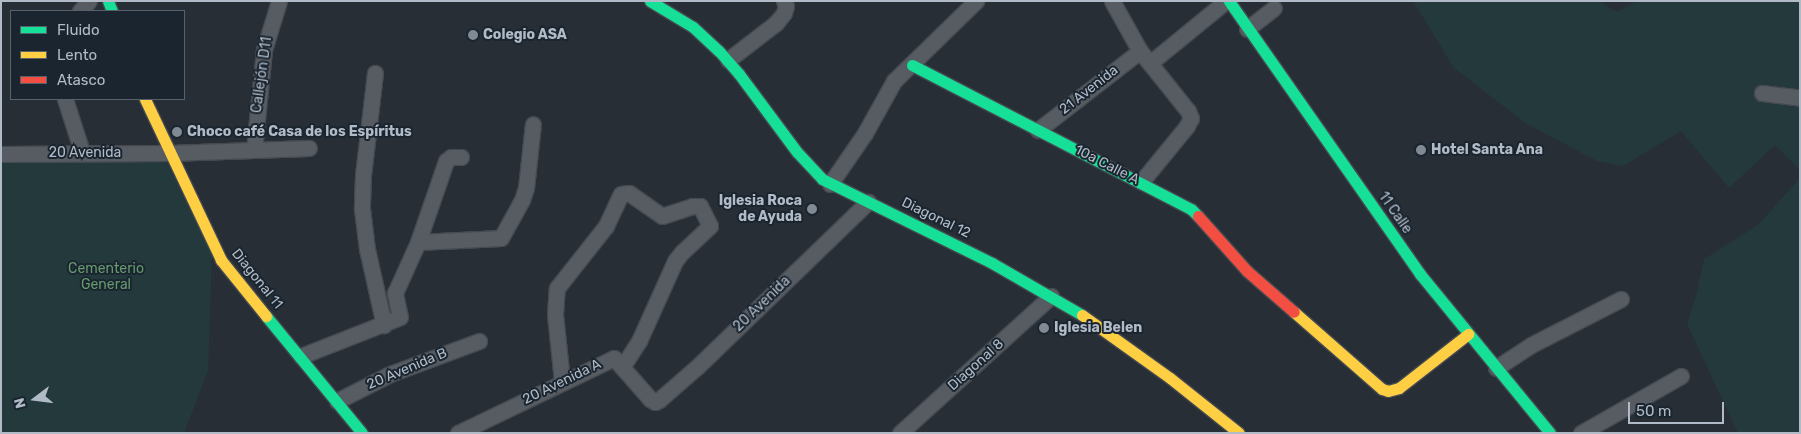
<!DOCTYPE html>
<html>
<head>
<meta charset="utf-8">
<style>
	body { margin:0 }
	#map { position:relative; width:1801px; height:434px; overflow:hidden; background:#272e35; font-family:Rubik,sans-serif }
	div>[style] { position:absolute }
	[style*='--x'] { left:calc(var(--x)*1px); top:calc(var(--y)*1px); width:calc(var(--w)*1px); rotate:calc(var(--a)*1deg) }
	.green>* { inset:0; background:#24393b }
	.roads { filter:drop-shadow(1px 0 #454a50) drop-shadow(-1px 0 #454a50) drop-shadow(0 1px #454a50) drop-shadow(0 -1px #454a50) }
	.street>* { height:15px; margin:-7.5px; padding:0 7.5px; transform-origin:7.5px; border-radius:7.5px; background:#575c63 }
	.fast>* { height:11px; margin:-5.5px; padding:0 5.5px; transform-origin:5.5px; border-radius:5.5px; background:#16e098 }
	.slow>* { height:11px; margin:-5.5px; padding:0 5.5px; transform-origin:5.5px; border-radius:5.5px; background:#ffcf43 }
	.jam>* { height:11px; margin:-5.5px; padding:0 5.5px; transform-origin:5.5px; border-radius:5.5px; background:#f24e42 }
	.dots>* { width:14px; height:14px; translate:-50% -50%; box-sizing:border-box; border:2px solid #1a2530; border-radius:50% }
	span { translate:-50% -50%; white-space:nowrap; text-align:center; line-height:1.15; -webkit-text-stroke:4px #1a2530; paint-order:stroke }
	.poi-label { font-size:14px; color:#b0bbc7; font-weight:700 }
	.left { translate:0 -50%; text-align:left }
	.right { translate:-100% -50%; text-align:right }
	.street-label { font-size:14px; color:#b0bbc7 }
	.park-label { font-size:14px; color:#66996d }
	.frame { position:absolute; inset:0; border:2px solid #b0bbc7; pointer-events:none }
	.legend { position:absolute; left:10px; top:10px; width:175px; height:90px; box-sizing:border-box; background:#1a2530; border:1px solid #56616c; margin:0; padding:6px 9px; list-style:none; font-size:15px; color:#b0bbc7 }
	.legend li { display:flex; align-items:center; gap:10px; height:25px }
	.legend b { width:25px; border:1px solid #56616c }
	.north { position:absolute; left:10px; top:374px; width:50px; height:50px; -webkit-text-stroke:4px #1a2530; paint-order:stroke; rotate:255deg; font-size:14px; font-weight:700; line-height:20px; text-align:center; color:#b0bbc7 }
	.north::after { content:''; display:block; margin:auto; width:18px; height:22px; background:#b0bbc7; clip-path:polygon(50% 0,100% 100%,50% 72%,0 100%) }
	.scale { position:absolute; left:1628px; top:402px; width:96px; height:22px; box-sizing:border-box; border:2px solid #b0bbc7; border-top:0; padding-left:6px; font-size:15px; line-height:18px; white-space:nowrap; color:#b0bbc7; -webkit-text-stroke:4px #1a2530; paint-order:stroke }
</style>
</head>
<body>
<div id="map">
	<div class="green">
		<div style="clip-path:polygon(1413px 1px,1599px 1px,1617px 12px,1637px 1px,1800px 1px,1800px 170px,1775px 145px,1729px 188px,1681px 131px,1623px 166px,1597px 161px,1527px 124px,1454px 68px)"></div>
		<div style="clip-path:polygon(163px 154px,212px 254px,208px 371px,184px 433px,1px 433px,1px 157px)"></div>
		<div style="clip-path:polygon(1800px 178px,1800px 433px,1738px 433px,1687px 324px,1696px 296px,1704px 259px,1758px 225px)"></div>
	</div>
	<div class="roads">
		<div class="street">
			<div style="--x:1112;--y:1;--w:57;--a:60.8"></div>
			<div style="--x:1140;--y:51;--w:77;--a:51.3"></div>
			<div style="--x:1188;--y:111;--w:8;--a:67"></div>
			<div style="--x:1191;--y:118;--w:9;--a:117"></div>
			<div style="--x:1187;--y:126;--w:72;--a:129.4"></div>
			<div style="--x:80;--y:11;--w:13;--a:-48"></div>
			<div style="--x:1247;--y:29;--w:34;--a:-38"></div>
			<div style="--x:728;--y:60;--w:61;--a:-37.6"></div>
			<div style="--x:776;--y:23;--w:13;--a:-51"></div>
			<div style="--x:784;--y:13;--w:7;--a:-74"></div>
			<div style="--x:786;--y:6;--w:5;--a:-112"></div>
			<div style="--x:1150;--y:63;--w:98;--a:-39.2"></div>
			<div style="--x:375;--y:73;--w:103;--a:96.7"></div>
			<div style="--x:363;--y:175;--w:34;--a:92"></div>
			<div style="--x:362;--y:209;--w:40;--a:82.9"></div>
			<div style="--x:367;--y:249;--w:78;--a:77.4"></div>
			<div style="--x:1762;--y:93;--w:38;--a:7"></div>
			<div style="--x:65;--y:99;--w:56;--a:72.2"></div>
			<div style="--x:1038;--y:130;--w:129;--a:-37.8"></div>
			<div style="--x:254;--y:150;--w:100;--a:-84.3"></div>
			<div style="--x:264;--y:50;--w:51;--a:-73"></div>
			<div style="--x:1;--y:154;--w:169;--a:-0.3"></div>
			<div style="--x:170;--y:153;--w:139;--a:-2.1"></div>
			<div style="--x:830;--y:184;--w:62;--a:-55.5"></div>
			<div style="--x:865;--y:133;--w:60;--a:-60.9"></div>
			<div style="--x:894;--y:81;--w:115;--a:-44.3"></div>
			<div style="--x:418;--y:242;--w:83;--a:-2.8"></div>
			<div style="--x:501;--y:238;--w:43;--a:-61.1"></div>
			<div style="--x:522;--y:200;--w:13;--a:-72"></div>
			<div style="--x:526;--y:188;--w:64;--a:-83.8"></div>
			<div style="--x:301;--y:356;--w:106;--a:-21.5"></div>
			<div style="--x:400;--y:317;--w:25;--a:-102"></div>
			<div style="--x:395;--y:293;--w:56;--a:-65.7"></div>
			<div style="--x:418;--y:242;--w:86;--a:-70.9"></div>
			<div style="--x:446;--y:161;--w:6;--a:-39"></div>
			<div style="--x:451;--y:157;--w:10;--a:0"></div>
			<div style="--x:1496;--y:368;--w:42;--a:-33.3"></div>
			<div style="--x:1531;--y:345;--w:101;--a:-27.1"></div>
			<div style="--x:562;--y:381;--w:67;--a:-96"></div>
			<div style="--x:555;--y:314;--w:26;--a:-86"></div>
			<div style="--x:557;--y:288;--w:79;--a:-51.7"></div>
			<div style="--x:606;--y:226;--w:35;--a:-65"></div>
			<div style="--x:621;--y:194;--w:8;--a:-7"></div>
			<div style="--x:629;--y:193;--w:40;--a:34.9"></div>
			<div style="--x:662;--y:216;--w:32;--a:-18"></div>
			<div style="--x:692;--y:206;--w:8;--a:0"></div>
			<div style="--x:700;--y:206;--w:22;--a:63"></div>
			<div style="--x:710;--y:226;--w:38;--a:137"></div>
			<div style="--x:682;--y:252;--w:11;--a:128"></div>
			<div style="--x:675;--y:261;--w:88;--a:114.2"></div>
			<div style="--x:639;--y:341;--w:30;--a:123"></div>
			<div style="--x:337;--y:401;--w:59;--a:-27"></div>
			<div style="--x:390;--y:374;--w:95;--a:-20.3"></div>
			<div style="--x:458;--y:433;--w:173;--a:-25.7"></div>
			<div style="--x:614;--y:358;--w:55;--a:48.7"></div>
			<div style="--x:650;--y:399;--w:6;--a:31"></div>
			<div style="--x:655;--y:402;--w:4;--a:-27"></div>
			<div style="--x:659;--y:400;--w:50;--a:-41"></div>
			<div style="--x:697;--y:367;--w:238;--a:-44"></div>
			<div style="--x:900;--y:433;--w:204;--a:-42.2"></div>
			<div style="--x:1581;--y:433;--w:115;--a:-29.7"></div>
		</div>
		<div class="fast">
			<div style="--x:108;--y:1;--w:11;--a:68"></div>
			<div style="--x:650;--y:1;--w:50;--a:31.2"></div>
			<div style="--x:693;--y:27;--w:35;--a:43"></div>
			<div style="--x:719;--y:51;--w:30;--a:49"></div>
			<div style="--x:739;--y:74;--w:97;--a:53.4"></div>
			<div style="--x:797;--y:152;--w:37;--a:47"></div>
			<div style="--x:822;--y:179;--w:190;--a:26.3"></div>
			<div style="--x:992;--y:263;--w:104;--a:30"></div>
			<div style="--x:1229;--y:1;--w:333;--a:55"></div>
			<div style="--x:1420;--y:274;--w:205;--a:50.7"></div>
			<div style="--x:912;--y:65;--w:314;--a:27.3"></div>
			<div style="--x:1191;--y:209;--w:10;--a:45"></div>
			<div style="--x:266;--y:316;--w:151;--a:50.6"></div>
		</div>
		<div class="slow">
			<div style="--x:145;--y:99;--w:178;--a:64.7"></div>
			<div style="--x:221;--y:260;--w:72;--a:51.2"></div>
			<div style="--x:1294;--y:312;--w:117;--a:41.2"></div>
			<div style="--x:1382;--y:389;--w:6;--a:18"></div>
			<div style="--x:1388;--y:391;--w:11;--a:-15"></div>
			<div style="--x:1399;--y:388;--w:88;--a:-38"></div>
			<div style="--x:1082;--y:315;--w:108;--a:35.6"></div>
			<div style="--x:1170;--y:378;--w:88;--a:38.6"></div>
		</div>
		<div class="jam">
			<div style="--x:1198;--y:216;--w:74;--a:48.3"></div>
			<div style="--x:1247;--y:271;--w:62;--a:41.1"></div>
		</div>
	</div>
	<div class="dots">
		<div style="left:473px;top:35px;background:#808a94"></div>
		<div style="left:177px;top:132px;background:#808a94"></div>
		<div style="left:1421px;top:150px;background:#808a94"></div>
		<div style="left:812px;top:209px;background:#808a94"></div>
		<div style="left:1044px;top:328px;background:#808a94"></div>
	</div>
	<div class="poi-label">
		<span class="left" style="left:483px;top:35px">Colegio ASA</span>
		<span class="left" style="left:187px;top:132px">Choco café Casa de los Espíritus</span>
		<span class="left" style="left:1431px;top:150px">Hotel Santa Ana</span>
		<span class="right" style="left:802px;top:209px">Iglesia Roca<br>de Ayuda</span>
		<span class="left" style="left:1054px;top:328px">Iglesia Belen</span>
	</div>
	<div class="street-label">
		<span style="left:262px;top:75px;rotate:-82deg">Callejón D11</span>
		<span style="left:1089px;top:90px;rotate:-38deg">21 Avenida</span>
		<span style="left:85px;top:153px">20 Avenida</span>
		<span style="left:1107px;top:165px;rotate:27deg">10a Calle A</span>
		<span style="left:1395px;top:213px;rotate:55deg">11 Calle</span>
		<span style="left:936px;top:218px;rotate:26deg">Diagonal 12</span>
		<span style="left:257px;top:279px;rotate:51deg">Diagonal 11</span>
		<span style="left:762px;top:304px;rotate:-44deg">20 Avenida</span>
		<span style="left:976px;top:365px;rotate:-42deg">Diagonal 8</span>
		<span style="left:407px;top:369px;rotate:-23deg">20 Avenida B</span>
		<span style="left:562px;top:382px;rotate:-26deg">20 Avenida A</span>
	</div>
	<div class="park-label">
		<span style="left:106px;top:277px">Cementerio<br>General</span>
	</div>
	<div class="frame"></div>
	<ul class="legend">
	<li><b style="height:6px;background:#16e098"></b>Fluido</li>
	<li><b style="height:6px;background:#ffcf43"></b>Lento</li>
	<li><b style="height:6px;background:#f24e42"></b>Atasco</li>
	</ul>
	<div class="north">N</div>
	<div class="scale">50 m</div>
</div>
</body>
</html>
